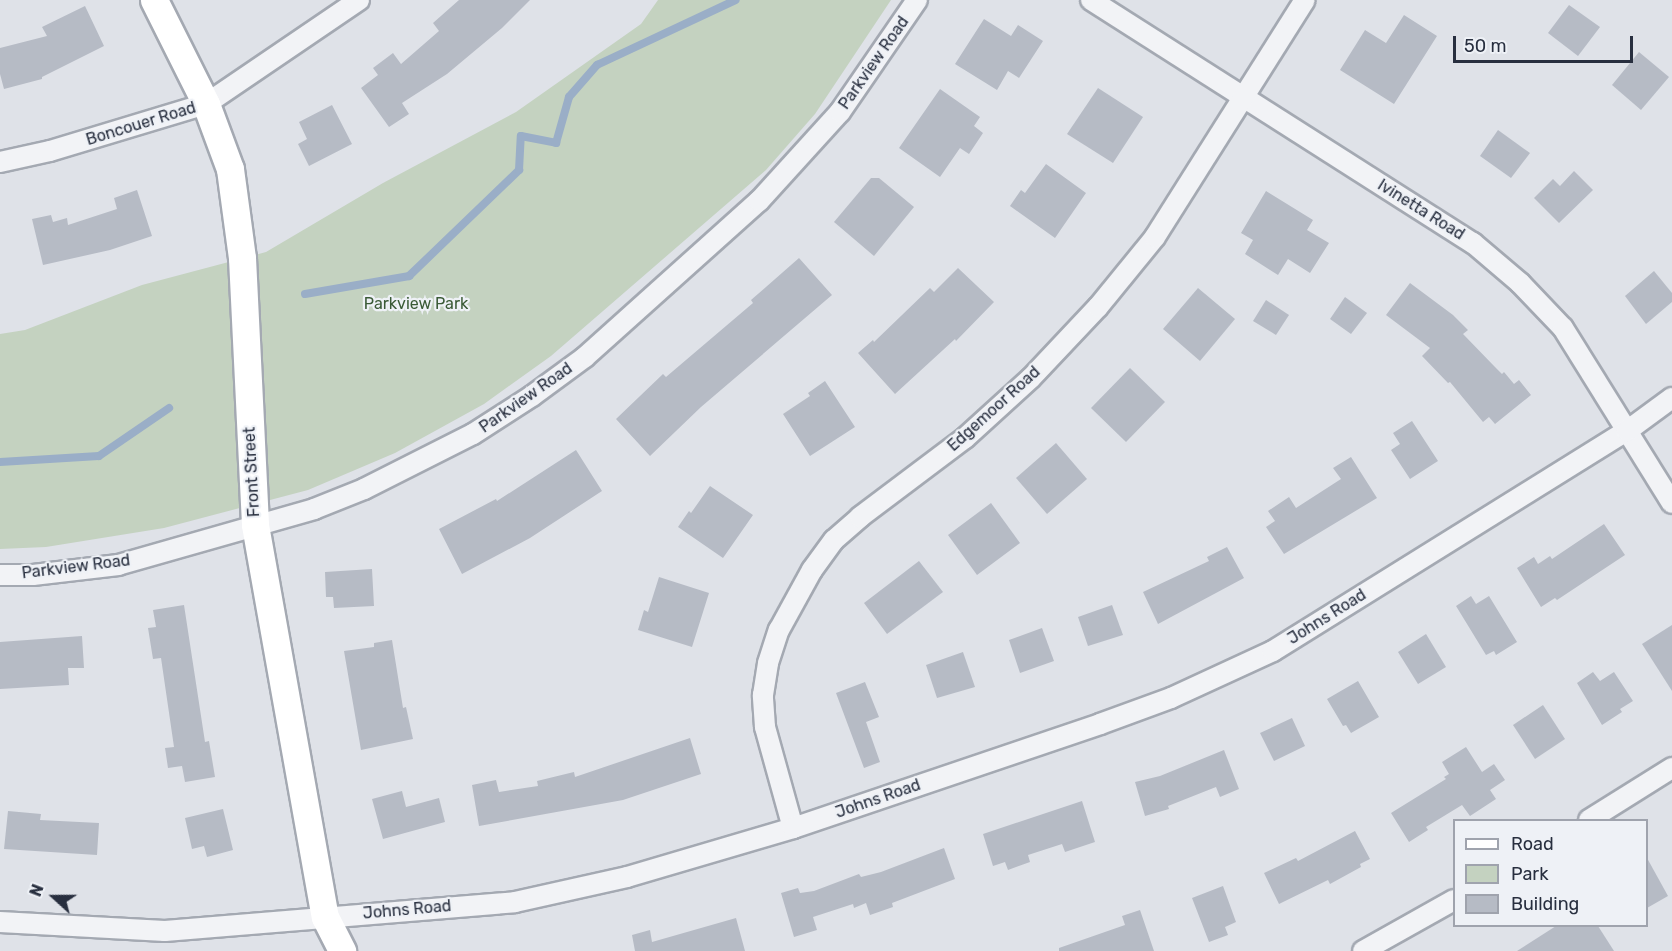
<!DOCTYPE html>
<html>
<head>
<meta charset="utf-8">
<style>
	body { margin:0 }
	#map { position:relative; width:1672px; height:951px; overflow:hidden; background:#dfe2e8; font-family:Rubik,sans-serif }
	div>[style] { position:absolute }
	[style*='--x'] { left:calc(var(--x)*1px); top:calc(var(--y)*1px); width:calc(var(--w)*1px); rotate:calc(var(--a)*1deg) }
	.green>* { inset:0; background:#c4d2c0 }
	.stream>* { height:8px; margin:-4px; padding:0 4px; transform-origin:4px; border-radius:4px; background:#9aaec7 }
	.building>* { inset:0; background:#b6bbc5 }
	.roads { filter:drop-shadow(2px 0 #a4a9b2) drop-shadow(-2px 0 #a4a9b2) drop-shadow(0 2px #a4a9b2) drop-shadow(0 -2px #a4a9b2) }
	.street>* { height:20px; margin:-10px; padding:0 10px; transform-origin:10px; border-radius:10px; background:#f2f3f6 }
	.secondary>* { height:27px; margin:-13.5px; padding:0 13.5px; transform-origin:13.5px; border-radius:13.5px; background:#fff }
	span { translate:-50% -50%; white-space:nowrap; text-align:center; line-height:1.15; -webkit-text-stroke:4.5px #eef1f6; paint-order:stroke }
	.street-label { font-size:16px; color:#282f3f }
	.park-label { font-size:16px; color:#3a5a36 }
	.legend { position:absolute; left:1453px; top:819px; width:195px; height:108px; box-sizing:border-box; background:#eef1f6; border:2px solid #9fa3ad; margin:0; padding:8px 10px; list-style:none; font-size:18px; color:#282f3f }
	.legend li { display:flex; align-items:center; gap:12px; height:30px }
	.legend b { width:30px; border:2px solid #9fa3ad }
	.north { position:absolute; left:24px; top:867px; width:60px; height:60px; -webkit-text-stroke:4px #eef1f6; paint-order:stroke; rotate:291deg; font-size:16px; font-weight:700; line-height:24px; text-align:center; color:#282f3f }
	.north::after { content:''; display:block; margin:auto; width:21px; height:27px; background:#282f3f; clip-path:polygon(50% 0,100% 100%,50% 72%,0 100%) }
	.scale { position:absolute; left:1453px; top:36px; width:180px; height:27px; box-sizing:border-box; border:3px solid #282f3f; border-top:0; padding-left:8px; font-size:18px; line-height:21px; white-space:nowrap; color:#282f3f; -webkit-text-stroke:4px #eef1f6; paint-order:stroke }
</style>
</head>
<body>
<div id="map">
	<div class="green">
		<div style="clip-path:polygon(658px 0,891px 0,815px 114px,766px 170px,551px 356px,484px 404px,395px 453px,308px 490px,164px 528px,46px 547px,0 549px,0 334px,25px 330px,142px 285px,266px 252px,383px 183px,516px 112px,641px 24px)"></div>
	</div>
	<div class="stream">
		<div style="--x:305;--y:294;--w:106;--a:-9.8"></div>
		<div style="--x:409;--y:276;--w:153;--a:-43.9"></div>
		<div style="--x:519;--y:170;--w:34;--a:-87"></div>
		<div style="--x:521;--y:136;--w:36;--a:11"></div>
		<div style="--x:556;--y:143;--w:48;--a:-74.2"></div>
		<div style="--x:569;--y:97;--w:43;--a:-48.8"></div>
		<div style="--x:597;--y:65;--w:153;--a:-25.1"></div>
		<div style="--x:0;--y:462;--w:99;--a:-3.5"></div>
		<div style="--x:99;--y:456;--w:85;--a:-34.4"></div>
	</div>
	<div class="building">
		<div style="clip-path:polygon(459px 0,530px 0,502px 28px,447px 74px,402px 103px,409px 114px,389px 127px,361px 88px,378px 75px,373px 68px,393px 53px,401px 64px,439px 31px,433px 23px)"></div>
		<div style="clip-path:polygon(1569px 5px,1600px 27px,1578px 56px,1548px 33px)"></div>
		<div style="clip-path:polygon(85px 6px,104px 46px,42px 77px,42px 79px,4px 89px,0 74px,0 48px,47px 36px,42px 27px)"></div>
		<div style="clip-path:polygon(1404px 15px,1437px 36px,1394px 104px,1340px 70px,1365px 30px,1386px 43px)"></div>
		<div style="clip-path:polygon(984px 19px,1011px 36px,1018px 25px,1043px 41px,1019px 78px,1008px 71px,997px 90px,955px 64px)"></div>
		<div style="clip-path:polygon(1639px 52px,1669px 77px,1641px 110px,1612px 85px)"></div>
		<div style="clip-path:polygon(1098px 88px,1143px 117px,1113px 163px,1067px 134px)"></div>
		<div style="clip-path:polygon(940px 89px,980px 117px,974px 126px,983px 133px,969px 154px,960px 148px,940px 177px,899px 148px)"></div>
		<div style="clip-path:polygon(332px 105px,352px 144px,309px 166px,298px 144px,307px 139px,299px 122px)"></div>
		<div style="clip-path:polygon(1498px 130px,1530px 153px,1511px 178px,1480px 156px)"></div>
		<div style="clip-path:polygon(1046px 164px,1086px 193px,1055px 238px,1010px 206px,1021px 190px,1025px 193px)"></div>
		<div style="clip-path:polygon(1574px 171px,1593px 190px,1559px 223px,1534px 198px,1553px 179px,1560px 186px)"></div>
		<div style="clip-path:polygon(871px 178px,879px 178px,914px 207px,874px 256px,834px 222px)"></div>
		<div style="clip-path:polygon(137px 190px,152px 236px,110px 250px,43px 265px,32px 219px,51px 215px,53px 222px,67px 218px,68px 225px,117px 209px,114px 198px)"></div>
		<div style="clip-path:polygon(1266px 191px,1313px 220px,1307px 230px,1329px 243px,1310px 273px,1288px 259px,1278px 275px,1245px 254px,1253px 240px,1241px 233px)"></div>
		<div style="clip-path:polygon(799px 258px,832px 295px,701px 407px,650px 456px,616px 419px,663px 374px,666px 377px,753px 303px,751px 300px)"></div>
		<div style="clip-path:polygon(958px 268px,994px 302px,956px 341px,955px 339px,895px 394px,858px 353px,873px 340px,874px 342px,930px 288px,934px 292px)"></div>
		<div style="clip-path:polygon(1654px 271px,1672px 293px,1672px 302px,1646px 324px,1625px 296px)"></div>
		<div style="clip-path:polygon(1410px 283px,1453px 315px,1468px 330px,1463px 334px,1495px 367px,1502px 374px,1504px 372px,1514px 384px,1519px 380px,1531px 395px,1495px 424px,1489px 417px,1483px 422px,1450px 382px,1448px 383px,1422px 356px,1430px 348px,1386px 315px)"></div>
		<div style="clip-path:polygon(1198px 288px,1235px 319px,1200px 361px,1163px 329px)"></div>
		<div style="clip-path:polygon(1345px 297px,1367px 313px,1351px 334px,1330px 319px)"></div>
		<div style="clip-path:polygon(1266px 300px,1289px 315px,1276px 335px,1253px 321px)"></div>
		<div style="clip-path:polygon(1130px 368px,1165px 402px,1126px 442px,1091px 408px)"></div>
		<div style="clip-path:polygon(825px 381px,855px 427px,810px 456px,783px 414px,810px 396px,808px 393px)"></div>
		<div style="clip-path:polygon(1412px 421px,1438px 461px,1410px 479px,1391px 450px,1400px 444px,1393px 433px)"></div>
		<div style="clip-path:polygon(1056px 443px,1087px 479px,1047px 514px,1016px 478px)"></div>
		<div style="clip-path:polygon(576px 450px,602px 491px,530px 538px,462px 574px,439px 529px,496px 499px,497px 501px)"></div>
		<div style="clip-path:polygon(1351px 457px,1377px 498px,1284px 554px,1266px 527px,1275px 521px,1268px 511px,1289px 497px,1296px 508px,1341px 479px,1333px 468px)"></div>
		<div style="clip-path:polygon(710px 486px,753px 515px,723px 558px,678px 527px,689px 511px,691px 513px)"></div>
		<div style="clip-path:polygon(991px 503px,1020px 543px,977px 575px,948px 535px)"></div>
		<div style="clip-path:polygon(1604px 524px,1625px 555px,1557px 600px,1555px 598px,1541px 607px,1517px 568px,1534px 557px,1538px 564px,1550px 556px,1552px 559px)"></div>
		<div style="clip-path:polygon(1227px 547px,1244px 578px,1158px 624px,1143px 592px,1209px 561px,1207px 557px)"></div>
		<div style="clip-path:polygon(919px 561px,943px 592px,887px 634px,864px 603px)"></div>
		<div style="clip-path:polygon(372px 569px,374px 606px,334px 608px,333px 597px,326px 597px,325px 572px)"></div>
		<div style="clip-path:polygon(659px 577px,709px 593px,692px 647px,638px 630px,644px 610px,648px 612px)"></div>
		<div style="clip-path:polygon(1471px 596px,1476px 604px,1489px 596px,1517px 642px,1496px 655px,1494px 651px,1486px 655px,1456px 606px)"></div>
		<div style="clip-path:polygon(184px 605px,205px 742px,209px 741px,215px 777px,185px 782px,182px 766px,168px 768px,165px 748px,174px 747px,161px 658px,153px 659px,148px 628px,156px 627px,153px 610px)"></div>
		<div style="clip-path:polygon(1112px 605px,1123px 635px,1088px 646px,1078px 617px)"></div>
		<div style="clip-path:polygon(1672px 625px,1672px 691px,1642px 644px)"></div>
		<div style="clip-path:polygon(1042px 628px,1054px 661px,1020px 673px,1009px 640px)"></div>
		<div style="clip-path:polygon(1426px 634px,1446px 667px,1418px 684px,1398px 652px)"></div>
		<div style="clip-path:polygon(82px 636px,84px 668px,68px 668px,69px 685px,0 689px,0 642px)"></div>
		<div style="clip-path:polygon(392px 640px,403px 708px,406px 707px,413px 739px,361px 750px,344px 651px,374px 647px,374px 643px)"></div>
		<div style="clip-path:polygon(963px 652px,975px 687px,937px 698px,926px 665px)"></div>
		<div style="clip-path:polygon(1593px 672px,1600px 681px,1614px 672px,1633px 701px,1620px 709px,1622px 712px,1602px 725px,1577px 683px)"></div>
		<div style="clip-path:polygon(1358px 681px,1379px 717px,1351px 733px,1346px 725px,1343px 726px,1327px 699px)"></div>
		<div style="clip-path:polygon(865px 682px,879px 717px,866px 722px,880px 762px,864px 768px,836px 693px)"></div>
		<div style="clip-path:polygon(1543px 705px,1565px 739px,1535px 759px,1513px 725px)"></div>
		<div style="clip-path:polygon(1292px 718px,1305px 746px,1274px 761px,1260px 733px)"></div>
		<div style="clip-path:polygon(690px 738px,701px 774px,623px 800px,479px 826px,472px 785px,496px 780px,499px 792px,538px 786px,537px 781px,574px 772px,575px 777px)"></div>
		<div style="clip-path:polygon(1466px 747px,1482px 772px,1494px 764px,1505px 780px,1490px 790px,1496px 799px,1470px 816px,1462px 805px,1426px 827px,1428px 830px,1409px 842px,1391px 813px,1446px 779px,1444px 777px,1449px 774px,1442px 762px)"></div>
		<div style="clip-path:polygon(1224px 750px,1239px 789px,1220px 797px,1216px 787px,1168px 806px,1169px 809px,1145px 816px,1135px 782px,1160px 776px)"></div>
		<div style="clip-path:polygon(402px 791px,406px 807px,439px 798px,445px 822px,383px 839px,372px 799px)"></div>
		<div style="clip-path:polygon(1082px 801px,1095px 842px,1065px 852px,1062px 844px,1028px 855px,1030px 862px,1008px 870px,1005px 862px,993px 866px,983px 834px)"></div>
		<div style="clip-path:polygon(223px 809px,233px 850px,207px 857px,204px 846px,192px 849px,185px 818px)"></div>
		<div style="clip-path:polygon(8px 811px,41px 814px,40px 820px,99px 823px,97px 855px,4px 849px)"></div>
		<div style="clip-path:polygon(1355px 831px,1370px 859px,1360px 864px,1361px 867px,1330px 884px,1328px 880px,1279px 904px,1264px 873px,1296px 858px,1298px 861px)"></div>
		<div style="clip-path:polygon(944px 848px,955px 879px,892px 903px,893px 907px,870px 915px,866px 903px,854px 908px,853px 904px,813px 917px,817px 930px,794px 937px,781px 893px,798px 888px,800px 893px,814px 891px,859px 874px,861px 877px,881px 872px)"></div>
		<div style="clip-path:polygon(1647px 858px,1668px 896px,1647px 908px)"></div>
		<div style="clip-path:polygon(1223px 886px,1236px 922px,1225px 927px,1228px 935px,1209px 942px,1192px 898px)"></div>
		<div style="clip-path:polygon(1140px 910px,1154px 951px,1059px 951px,1059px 948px,1125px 925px,1122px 916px)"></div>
		<div style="clip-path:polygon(736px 918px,745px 951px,635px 951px,632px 935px,650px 930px,652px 942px)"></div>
		<div style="clip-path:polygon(1556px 926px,1598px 926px,1614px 951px,1517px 951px)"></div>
	</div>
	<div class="roads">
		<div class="street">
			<div style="--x:1091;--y:0;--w:453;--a:32.5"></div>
			<div style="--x:1473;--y:243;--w:62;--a:40.4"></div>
			<div style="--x:1520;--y:283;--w:62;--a:46.3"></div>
			<div style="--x:1563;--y:328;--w:206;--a:58.1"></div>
			<div style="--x:0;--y:162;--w:51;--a:-12.4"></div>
			<div style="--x:50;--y:151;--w:163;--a:-16.8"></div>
			<div style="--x:206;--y:104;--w:185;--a:-34.2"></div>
			<div style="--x:0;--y:575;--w:33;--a:0"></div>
			<div style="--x:33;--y:575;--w:86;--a:-6.7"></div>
			<div style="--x:118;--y:565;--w:204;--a:-15.9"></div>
			<div style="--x:314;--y:509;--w:54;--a:-21.8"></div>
			<div style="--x:364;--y:489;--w:122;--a:-26.8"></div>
			<div style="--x:473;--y:434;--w:70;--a:-32.8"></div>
			<div style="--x:532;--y:396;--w:66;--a:-36.3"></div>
			<div style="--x:585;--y:357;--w:234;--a:-41.9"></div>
			<div style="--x:759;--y:201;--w:120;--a:-47.7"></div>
			<div style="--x:840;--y:112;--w:136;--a:-55.5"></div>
			<div style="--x:1589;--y:820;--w:98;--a:-32.1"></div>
			<div style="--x:793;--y:828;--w:105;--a:-105.5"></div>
			<div style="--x:765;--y:727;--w:32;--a:-94"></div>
			<div style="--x:763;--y:695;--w:32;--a:-81"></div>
			<div style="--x:768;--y:663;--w:35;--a:-72"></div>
			<div style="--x:779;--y:630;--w:68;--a:-61.2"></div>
			<div style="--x:812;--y:570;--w:37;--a:-54"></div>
			<div style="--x:834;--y:540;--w:35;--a:-41"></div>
			<div style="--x:860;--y:517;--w:131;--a:-37"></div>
			<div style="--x:965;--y:438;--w:89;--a:-42.3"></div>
			<div style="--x:1031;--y:378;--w:98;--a:-46.7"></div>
			<div style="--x:1098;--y:307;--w:90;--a:-50.8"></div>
			<div style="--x:1155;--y:237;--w:280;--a:-57.7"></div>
			<div style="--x:0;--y:922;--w:165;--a:3.1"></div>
			<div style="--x:165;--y:931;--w:351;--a:-4.7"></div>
			<div style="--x:515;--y:902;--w:115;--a:-12.6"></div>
			<div style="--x:627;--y:877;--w:173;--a:-16.4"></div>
			<div style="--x:793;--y:828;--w:324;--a:-18.7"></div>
			<div style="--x:1100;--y:724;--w:76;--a:-20.1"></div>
			<div style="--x:1171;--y:698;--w:112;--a:-24.7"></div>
			<div style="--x:1273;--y:651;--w:417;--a:-31.9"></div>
			<div style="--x:1627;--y:431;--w:56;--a:-36.3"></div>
			<div style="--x:1363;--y:951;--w:104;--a:-29.3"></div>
		</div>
		<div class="secondary">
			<div style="--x:154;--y:0;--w:116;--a:63.4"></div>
			<div style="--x:206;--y:104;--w:69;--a:69.7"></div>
			<div style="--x:230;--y:169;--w:90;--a:82.3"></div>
			<div style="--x:242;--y:258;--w:267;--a:87.2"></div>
			<div style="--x:255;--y:525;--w:398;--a:79.9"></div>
			<div style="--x:325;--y:917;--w:38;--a:63"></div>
		</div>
	</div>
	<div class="street-label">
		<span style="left:874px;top:63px;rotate:-55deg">Parkview Road</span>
		<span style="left:141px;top:124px;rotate:-17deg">Boncouer Road</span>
		<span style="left:1421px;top:210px;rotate:32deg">Ivinetta Road</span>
		<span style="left:526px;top:398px;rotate:-35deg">Parkview Road</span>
		<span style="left:994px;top:409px;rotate:-42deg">Edgemoor Road</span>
		<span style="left:252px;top:472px;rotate:-93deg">Front Street</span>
		<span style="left:76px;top:567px;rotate:-7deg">Parkview Road</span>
		<span style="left:1327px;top:617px;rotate:-32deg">Johns Road</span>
		<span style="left:878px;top:799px;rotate:-19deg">Johns Road</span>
		<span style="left:407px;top:910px;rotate:-5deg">Johns Road</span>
	</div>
	<div class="park-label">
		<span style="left:416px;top:304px">Parkview Park</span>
	</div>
	<ul class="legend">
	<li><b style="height:8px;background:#fff"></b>Road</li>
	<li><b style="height:16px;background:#c4d2c0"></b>Park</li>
	<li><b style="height:16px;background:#b6bbc5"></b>Building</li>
	</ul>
	<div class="north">N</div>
	<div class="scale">50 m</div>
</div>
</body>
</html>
